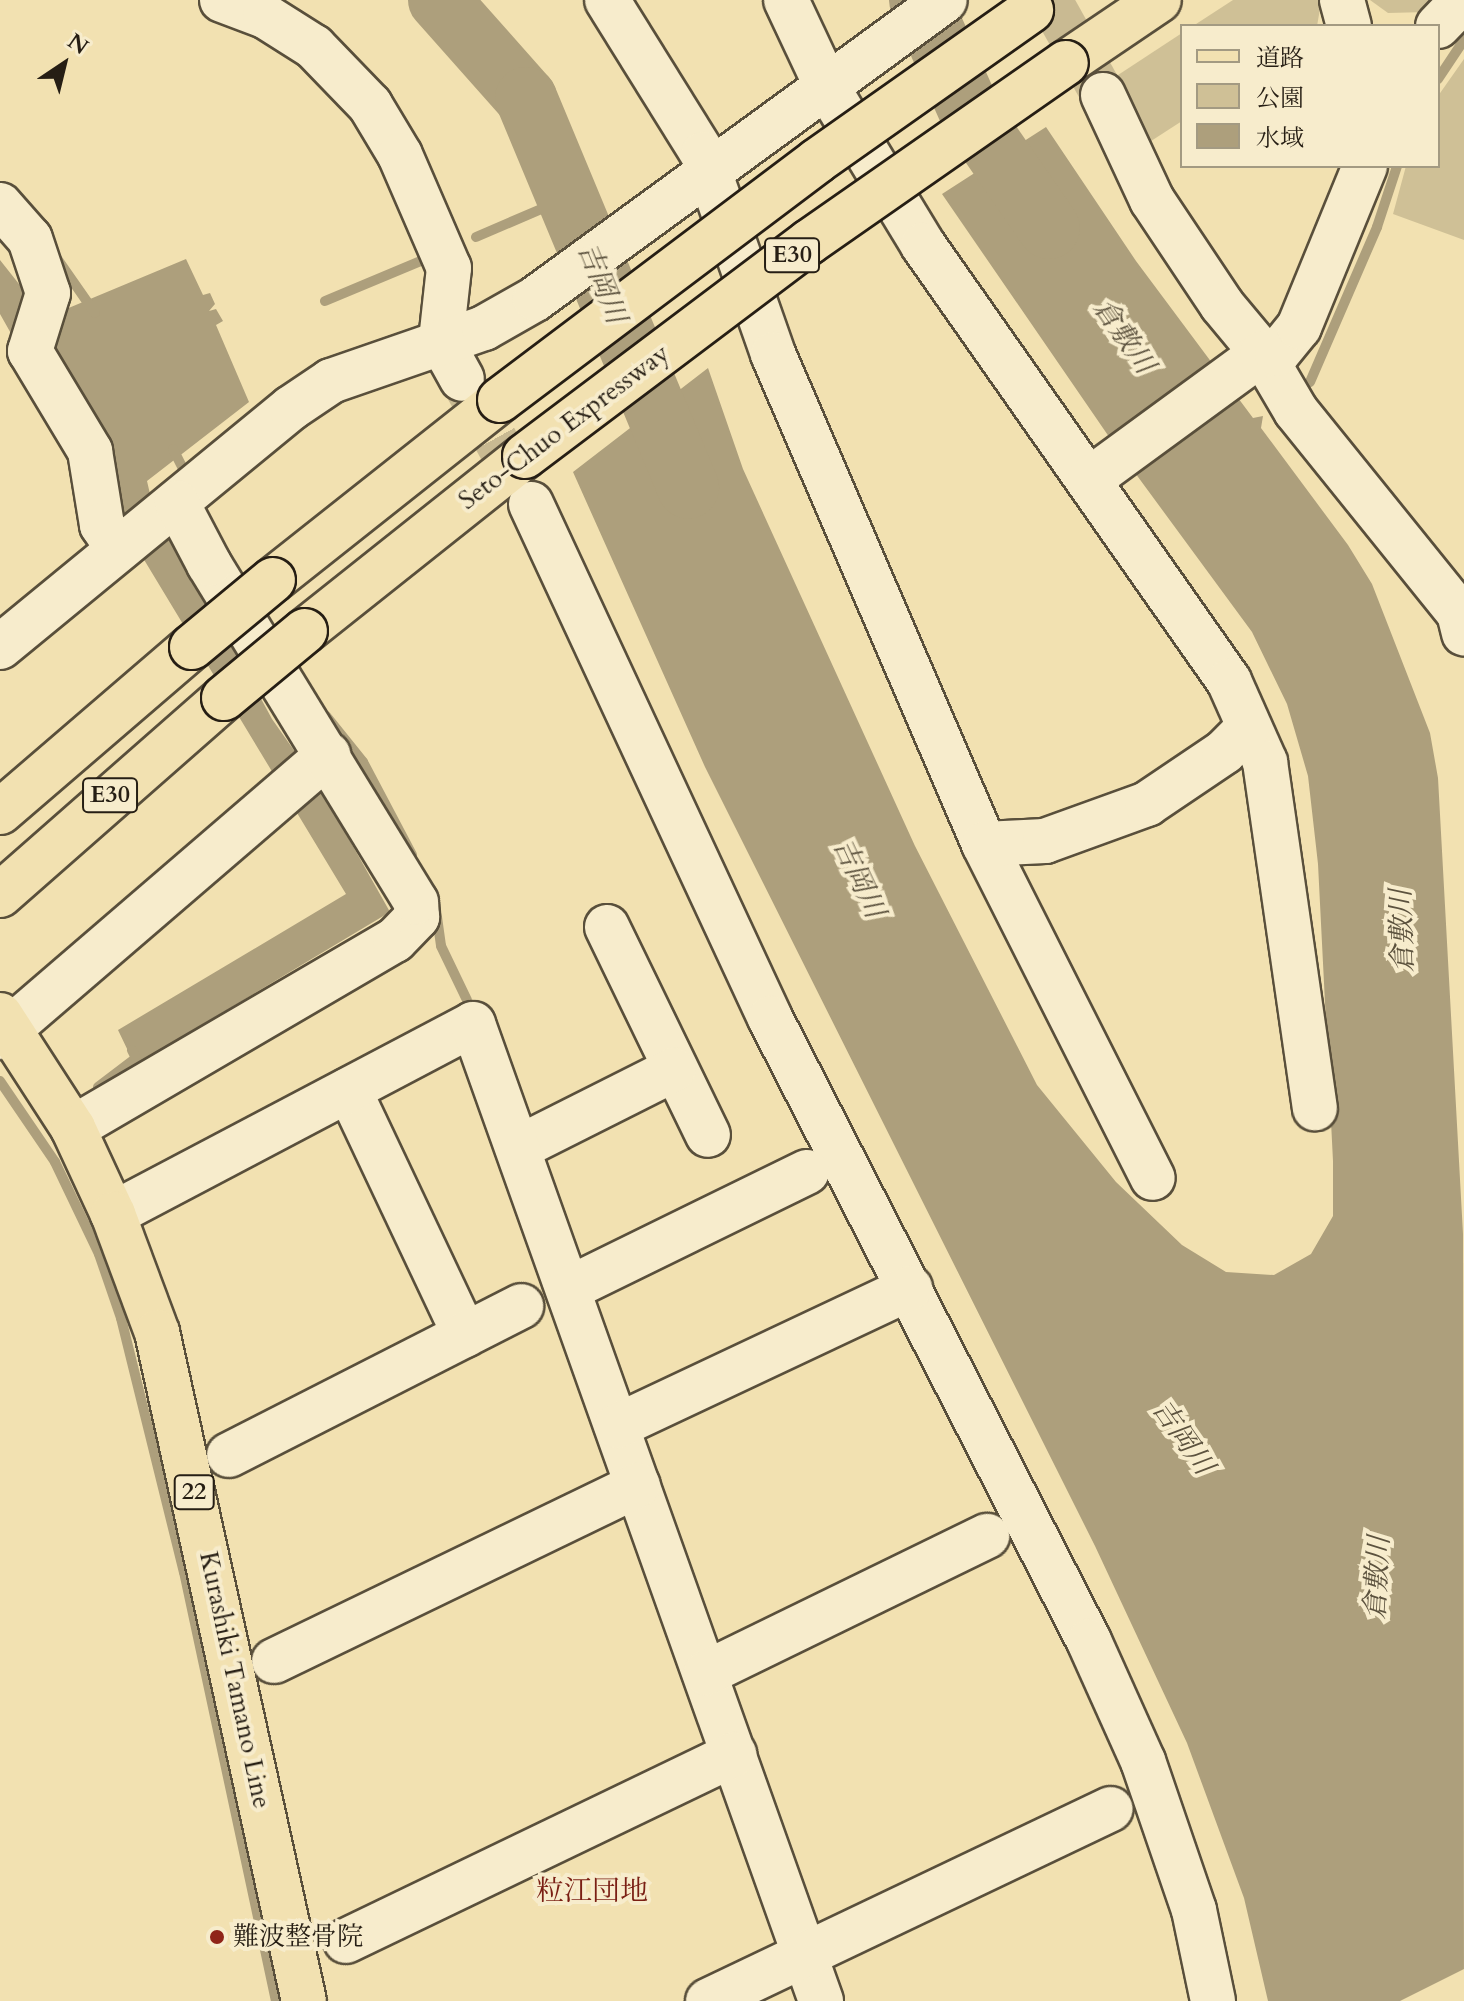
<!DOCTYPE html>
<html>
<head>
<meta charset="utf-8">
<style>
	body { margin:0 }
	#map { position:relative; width:1464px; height:2001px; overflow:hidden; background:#f2e1b1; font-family:Cardo,"Noto Serif JP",serif }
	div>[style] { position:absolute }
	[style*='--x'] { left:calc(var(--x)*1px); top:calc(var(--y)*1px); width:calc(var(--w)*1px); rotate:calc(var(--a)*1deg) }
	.green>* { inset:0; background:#cfc096 }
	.water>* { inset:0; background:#ad9f7c }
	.pier>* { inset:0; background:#f2e1b1 }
	.stream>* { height:10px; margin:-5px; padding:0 5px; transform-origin:5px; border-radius:5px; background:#ad9f7c }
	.river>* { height:62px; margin:-31px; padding:0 31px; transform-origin:31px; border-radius:31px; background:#ad9f7c }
	.minor-tunnel>* { height:44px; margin-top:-22px; transform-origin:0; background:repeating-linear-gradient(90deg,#c9ba92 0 44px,transparent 0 66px) }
	.roads { filter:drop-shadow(2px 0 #594f3b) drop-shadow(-2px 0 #594f3b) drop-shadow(0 2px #594f3b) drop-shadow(0 -2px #594f3b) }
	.minor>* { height:44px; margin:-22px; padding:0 22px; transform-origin:22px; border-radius:22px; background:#f7eccc }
	.major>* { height:44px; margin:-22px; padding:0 22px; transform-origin:22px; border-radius:22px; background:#f2e1b1 }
	.highway>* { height:44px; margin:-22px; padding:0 22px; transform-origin:22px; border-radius:22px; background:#f2e1b1 }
	.bridges { filter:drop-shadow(2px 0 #261e14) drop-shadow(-2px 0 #261e14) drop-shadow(0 2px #261e14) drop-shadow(0 -2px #261e14) }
	.highway-bridge>* { height:44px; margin:-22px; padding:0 22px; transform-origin:22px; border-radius:22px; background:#f2e1b1 }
	.dots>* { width:22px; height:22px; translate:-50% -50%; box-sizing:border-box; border:4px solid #f7eccc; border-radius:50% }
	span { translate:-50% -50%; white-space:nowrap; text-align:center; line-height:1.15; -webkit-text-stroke:8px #f7eccc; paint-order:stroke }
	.shield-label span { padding:2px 6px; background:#f7eccc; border:2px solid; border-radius:6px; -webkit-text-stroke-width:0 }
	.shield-label { font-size:24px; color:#261e14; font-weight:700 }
	.street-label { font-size:26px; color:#261e14 }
	.poi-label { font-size:26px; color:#261e14 }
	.left { translate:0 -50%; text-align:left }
	.water-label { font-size:28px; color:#5c523e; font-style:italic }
	.neighbourhood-label { font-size:28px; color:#7a1f14 }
	.legend { position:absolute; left:1180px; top:24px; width:260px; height:144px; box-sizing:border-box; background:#f7eccc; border:2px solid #a39a82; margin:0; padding:10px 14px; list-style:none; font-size:24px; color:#261e14 }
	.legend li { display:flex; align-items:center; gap:16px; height:40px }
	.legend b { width:40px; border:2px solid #a39a82 }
	.north { position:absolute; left:24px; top:24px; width:80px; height:80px; -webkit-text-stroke:6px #f7eccc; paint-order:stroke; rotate:35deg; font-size:22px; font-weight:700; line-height:32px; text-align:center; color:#261e14 }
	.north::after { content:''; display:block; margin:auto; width:28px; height:36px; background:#261e14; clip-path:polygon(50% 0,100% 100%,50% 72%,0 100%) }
</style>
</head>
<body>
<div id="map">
	<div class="green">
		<div style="clip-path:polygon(1233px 0,1320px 0,1321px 3px,1317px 26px,1193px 26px)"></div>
		<div style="clip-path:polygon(1370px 0,1442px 0,1427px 12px,1388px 13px)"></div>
		<div style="clip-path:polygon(1182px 33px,1182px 121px,1148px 143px,1115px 77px)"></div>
		<div style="clip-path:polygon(1464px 59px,1464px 240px,1393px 214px,1406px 166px,1438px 166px,1438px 96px)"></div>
	</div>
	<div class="water">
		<div style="clip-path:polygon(1046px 127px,1136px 261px,1253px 418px,1263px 416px,1261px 428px,1348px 545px,1372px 584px,1430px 733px,1438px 778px,1463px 1234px,1464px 2001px,1268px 2001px,1244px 1898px,1187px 1743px,1095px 1546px,705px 767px,573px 472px,708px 368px,743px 469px,915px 846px,1037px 1085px,1116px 1182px,1182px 1245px,1226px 1272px,1274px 1275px,1311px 1254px,1333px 1216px,1333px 1161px,1318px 864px,1308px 776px,1287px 704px,1252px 632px,1116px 447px,942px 194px)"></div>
		<div style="clip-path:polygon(186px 259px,203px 295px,210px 293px,215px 304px,209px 311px,216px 309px,223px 321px,216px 325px,249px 402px,147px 481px,150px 494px,272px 719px,319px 786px,390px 912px,140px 1062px,130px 1055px,118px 1030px,346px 894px,143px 558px,125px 515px,110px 509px,0 314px,0 260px,34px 303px,59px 312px)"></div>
	</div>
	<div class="pier">
		<div style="clip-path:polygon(1464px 1969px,1464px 2001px,1400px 2001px)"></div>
	</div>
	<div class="stream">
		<div style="--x:1438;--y:79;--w:47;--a:-56.3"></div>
		<div style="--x:476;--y:237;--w:99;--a:-23.2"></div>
		<div style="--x:56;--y:257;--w:68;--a:55.1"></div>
		<div style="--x:325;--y:301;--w:106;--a:-22.7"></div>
		<div style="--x:1310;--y:382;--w:169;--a:-66.6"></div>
		<div style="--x:1377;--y:227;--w:64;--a:-71.8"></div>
		<div style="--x:173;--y:449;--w:27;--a:63"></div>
		<div style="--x:326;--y:716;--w:59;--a:51.2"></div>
		<div style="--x:363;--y:762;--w:105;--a:62.2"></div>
		<div style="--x:436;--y:910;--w:36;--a:82"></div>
		<div style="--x:441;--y:946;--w:60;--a:64.3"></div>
		<div style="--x:0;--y:1081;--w:98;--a:55.8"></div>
		<div style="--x:55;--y:1162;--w:102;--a:64.4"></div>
		<div style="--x:99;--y:1254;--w:68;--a:71"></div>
		<div style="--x:121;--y:1318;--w:262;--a:76.1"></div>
		<div style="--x:184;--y:1572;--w:439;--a:77.9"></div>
		<div style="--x:98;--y:1087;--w:48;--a:-37.3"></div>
		<div style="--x:136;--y:1058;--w:9;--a:-117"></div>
	</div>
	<div class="river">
		<div style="--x:439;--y:0;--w:131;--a:48.4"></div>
		<div style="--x:526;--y:98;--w:422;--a:67.4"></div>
		<div style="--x:920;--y:0;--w:128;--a:66"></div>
		<div style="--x:972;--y:117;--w:135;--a:55.3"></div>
	</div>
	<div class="minor-tunnel">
		<div style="--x:1050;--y:0;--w:109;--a:60.8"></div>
		<div style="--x:463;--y:381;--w:136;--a:61"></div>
	</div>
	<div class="roads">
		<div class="minor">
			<div style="--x:222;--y:0;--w:46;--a:20.4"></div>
			<div style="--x:265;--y:16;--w:58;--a:32.3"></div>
			<div style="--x:314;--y:47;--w:81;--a:46"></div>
			<div style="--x:370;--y:105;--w:58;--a:59"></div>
			<div style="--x:400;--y:155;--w:123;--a:66.6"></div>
			<div style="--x:449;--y:268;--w:73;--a:96.3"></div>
			<div style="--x:441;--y:341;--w:43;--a:61.1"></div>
			<div style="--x:607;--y:0;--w:181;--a:58.1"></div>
			<div style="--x:703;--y:154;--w:212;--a:70.7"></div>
			<div style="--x:773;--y:354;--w:533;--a:66.7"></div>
			<div style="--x:984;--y:844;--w:374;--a:63.2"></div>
			<div style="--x:786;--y:0;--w:96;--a:64.8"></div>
			<div style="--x:827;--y:87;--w:185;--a:58.7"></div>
			<div style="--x:923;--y:245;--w:533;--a:54.94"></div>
			<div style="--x:1229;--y:681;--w:89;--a:66"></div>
			<div style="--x:1265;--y:762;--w:350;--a:81.8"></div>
			<div style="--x:1342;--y:0;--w:27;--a:75"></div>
			<div style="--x:1438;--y:26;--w:36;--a:-46"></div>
			<div style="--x:1103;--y:95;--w:116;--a:65"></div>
			<div style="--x:1152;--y:200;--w:126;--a:56.3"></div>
			<div style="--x:1222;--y:305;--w:62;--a:50.2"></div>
			<div style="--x:1262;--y:353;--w:67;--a:59.6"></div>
			<div style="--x:1296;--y:411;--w:260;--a:51.1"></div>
			<div style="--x:1459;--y:613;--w:21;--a:76"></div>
			<div style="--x:0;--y:205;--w:45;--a:48.6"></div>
			<div style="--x:30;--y:239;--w:57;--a:71.6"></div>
			<div style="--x:48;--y:293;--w:61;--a:107.2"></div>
			<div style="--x:30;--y:351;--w:117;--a:59"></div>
			<div style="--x:90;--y:451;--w:75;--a:80.8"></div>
			<div style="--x:102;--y:525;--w:29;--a:56"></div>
			<div style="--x:1090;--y:479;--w:213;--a:-36.2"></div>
			<div style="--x:1262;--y:353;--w:15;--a:4"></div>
			<div style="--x:1277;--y:354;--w:35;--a:-51"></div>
			<div style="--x:1299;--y:327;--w:174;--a:-67.7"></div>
			<div style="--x:531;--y:504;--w:567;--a:65.06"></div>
			<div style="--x:770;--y:1018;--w:700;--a:62.89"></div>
			<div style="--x:1089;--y:1641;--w:132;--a:65.8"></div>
			<div style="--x:1143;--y:1761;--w:157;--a:71.1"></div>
			<div style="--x:1194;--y:1910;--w:93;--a:78.2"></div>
			<div style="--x:0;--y:647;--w:377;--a:-39.4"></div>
			<div style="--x:291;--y:408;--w:48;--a:-34"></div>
			<div style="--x:331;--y:381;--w:162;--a:-19.1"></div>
			<div style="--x:484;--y:328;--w:59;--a:-29.6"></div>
			<div style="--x:535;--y:299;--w:507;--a:-36.1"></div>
			<div style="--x:984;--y:844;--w:61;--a:-2.8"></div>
			<div style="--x:1045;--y:841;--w:109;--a:-19.9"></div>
			<div style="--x:1147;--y:804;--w:93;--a:-34"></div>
			<div style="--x:1224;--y:752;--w:33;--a:-45"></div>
			<div style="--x:607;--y:927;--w:231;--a:64.1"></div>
			<div style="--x:0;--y:1037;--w:433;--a:-40.7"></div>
			<div style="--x:349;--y:1090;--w:271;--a:64.7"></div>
			<div style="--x:73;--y:1128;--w:373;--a:-30.3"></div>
			<div style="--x:395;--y:940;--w:32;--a:-46"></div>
			<div style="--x:417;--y:917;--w:15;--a:-94"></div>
			<div style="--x:416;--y:902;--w:396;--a:-121.5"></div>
			<div style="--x:209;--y:564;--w:69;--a:-117.7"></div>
			<div style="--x:518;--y:1148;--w:174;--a:-26.7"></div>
			<div style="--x:113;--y:1214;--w:407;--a:-27.8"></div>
			<div style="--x:473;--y:1024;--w:1037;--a:70.39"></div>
			<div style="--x:568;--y:1289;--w:266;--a:-26.1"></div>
			<div style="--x:617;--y:1426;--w:324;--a:-25.2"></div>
			<div style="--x:229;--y:1455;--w:328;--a:-27"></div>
			<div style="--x:274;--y:1661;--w:404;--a:-25.8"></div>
			<div style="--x:706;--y:1673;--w:313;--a:-26"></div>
			<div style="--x:346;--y:1941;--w:431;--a:-25.7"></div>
			<div style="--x:708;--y:2001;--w:446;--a:-25.5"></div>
		</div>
		<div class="major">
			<div style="--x:0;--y:1015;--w:135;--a:57.1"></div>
			<div style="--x:73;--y:1128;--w:95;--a:65.1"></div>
			<div style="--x:113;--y:1214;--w:126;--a:69.6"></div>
			<div style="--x:157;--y:1332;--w:685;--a:77.61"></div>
		</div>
		<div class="highway">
			<div style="--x:1066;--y:63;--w:112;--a:-34.1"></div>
			<div style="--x:273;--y:580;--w:290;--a:-38.4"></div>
			<div style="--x:305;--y:631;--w:281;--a:-38.5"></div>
			<div style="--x:0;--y:812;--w:253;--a:-40.7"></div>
			<div style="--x:0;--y:895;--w:298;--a:-41.3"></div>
		</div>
	</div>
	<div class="bridges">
		<div class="highway-bridge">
			<div style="--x:500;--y:400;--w:397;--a:-37"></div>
			<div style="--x:817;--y:161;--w:262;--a:-35.2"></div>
			<div style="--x:525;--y:456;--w:356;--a:-37"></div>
			<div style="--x:809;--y:242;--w:313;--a:-34.9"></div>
			<div style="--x:192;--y:647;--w:105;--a:-39.6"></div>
			<div style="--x:224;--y:698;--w:105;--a:-39.6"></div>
		</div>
	</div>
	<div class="dots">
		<div style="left:217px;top:1937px;background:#8f2418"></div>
	</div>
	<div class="shield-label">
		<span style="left:792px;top:255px">E30</span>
		<span style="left:110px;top:795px">E30</span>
		<span style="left:194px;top:1492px">22</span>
	</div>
	<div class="street-label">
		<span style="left:564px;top:427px;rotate:-37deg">Seto-Chuo Expressway</span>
		<span style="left:235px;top:1680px;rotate:78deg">Kurashiki Tamano Line</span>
	</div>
	<div class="poi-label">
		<span class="left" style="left:233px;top:1937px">難波整骨院</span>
	</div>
	<div class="water-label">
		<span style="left:602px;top:283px;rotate:68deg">吉岡川</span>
		<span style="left:1124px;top:336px;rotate:55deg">倉敷川</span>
		<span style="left:859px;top:878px;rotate:65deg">吉岡川</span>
		<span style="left:1402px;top:931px;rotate:-92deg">倉敷川</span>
		<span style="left:1183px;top:1437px;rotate:55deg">吉岡川</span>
		<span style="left:1377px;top:1578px;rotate:-87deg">倉敷川</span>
	</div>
	<div class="neighbourhood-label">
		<span style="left:592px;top:1891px">粒江団地</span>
	</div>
	<ul class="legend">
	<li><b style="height:10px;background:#f2e1b1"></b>道路</li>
	<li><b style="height:22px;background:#cfc096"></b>公園</li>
	<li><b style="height:22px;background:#ad9f7c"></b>水域</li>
	</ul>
	<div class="north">N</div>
</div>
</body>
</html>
